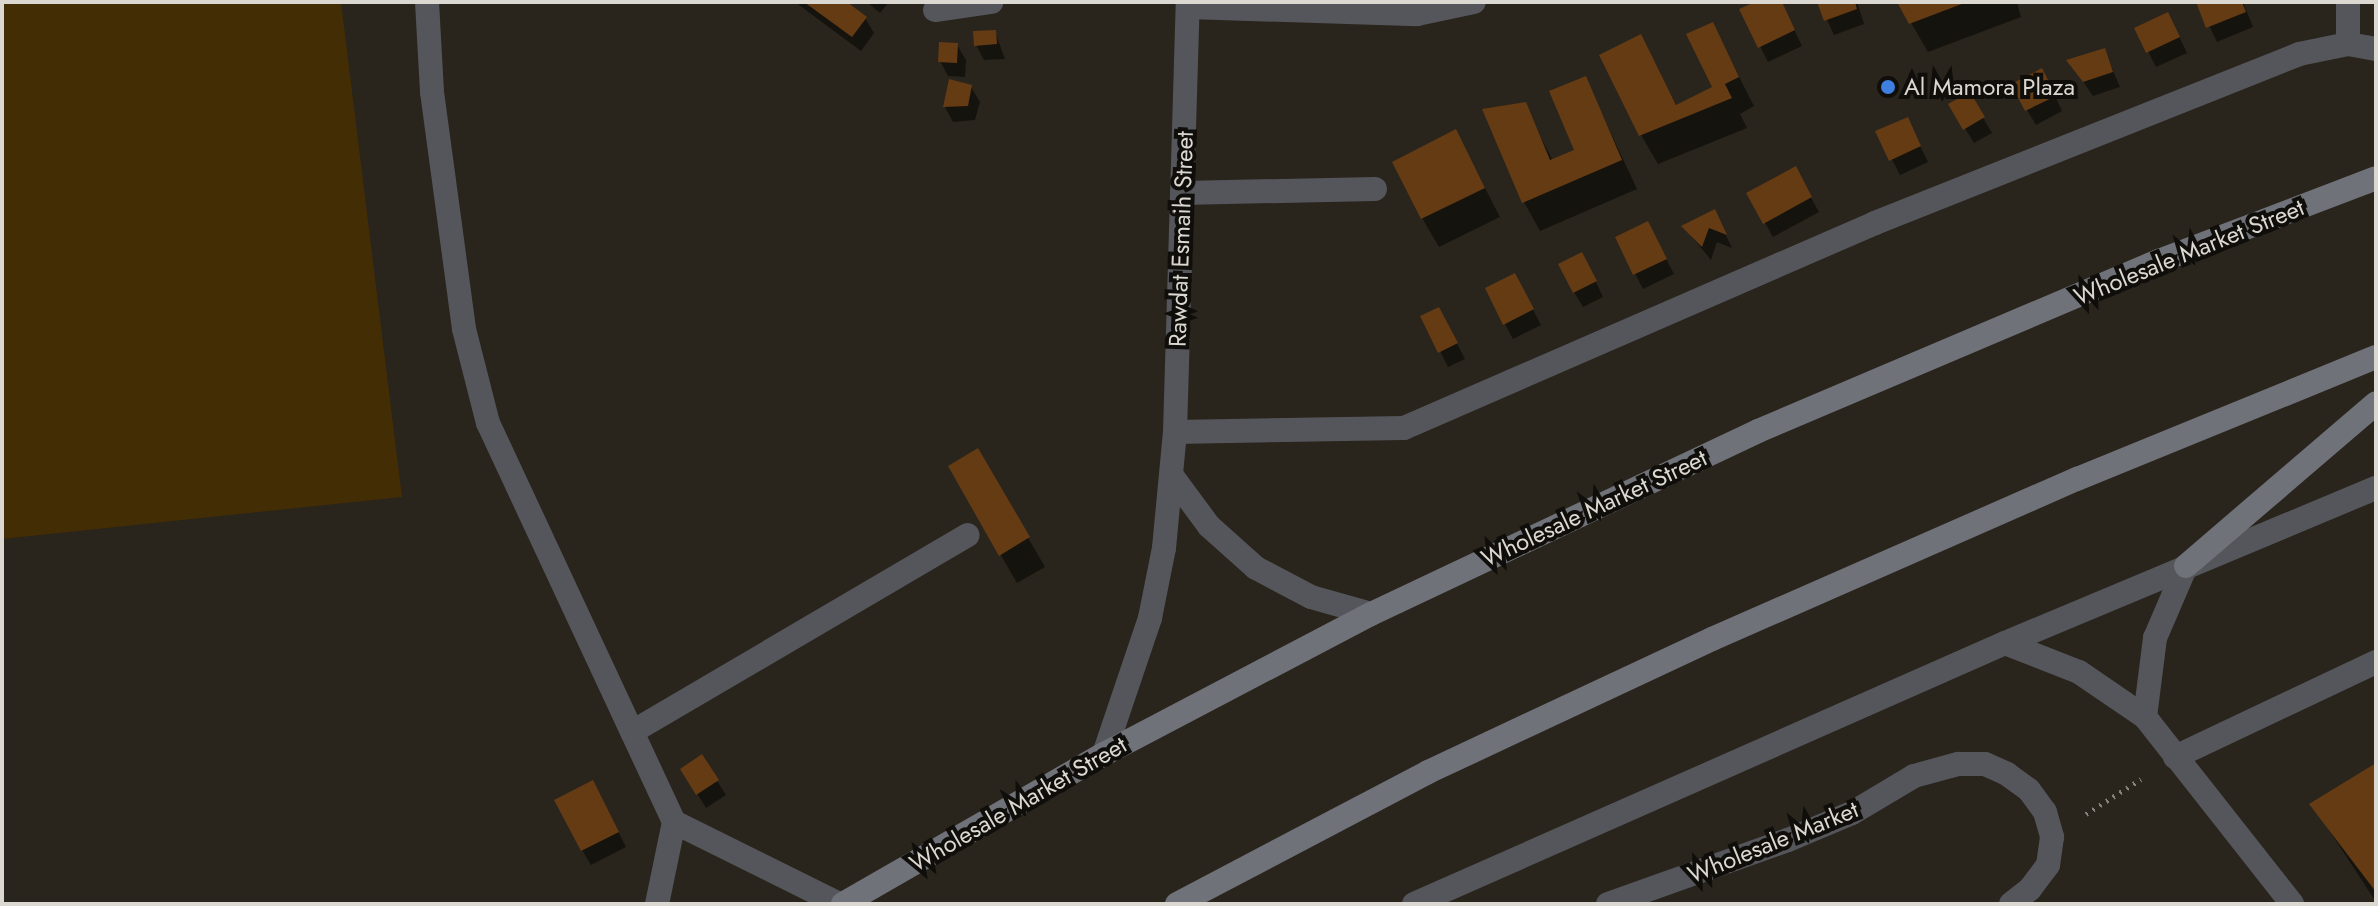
<!DOCTYPE html>
<html>
<head>
<meta charset="utf-8">
<style>
	body { margin:0 }
	#map { position:relative; width:2378px; height:906px; overflow:hidden; background:#29241c; font-family:Jost,sans-serif }
	div>[style] { position:absolute }
	[style*='--x'] { left:calc(var(--x)*1px); top:calc(var(--y)*1px); width:calc(var(--w)*1px); rotate:calc(var(--a)*1deg) }
	.green>* { inset:0; background:#432d05 }
	.shadow>* { inset:0; background:#0007 }
	.building>* { inset:0; background:#653b14 }
	.path>* { height:5px; margin-top:-2.5px; transform-origin:0; background:repeating-linear-gradient(90deg,#87837c 0 2px,transparent 0 8px) }
	.lane>* { height:24px; margin:-12px; padding:0 12px; transform-origin:12px; border-radius:12px; background:#55565b }
	.street>* { height:24px; margin:-12px; padding:0 12px; transform-origin:12px; border-radius:12px; background:#55565b }
	.secondary>* { height:24px; margin:-12px; padding:0 12px; transform-origin:12px; border-radius:12px; background:#707279 }
	.dots>* { width:22px; height:22px; translate:-50% -50%; box-sizing:border-box; border:4px solid #100e0a; border-radius:50% }
	span { translate:-50% -50%; white-space:nowrap; text-align:center; line-height:1.15; -webkit-text-stroke:8px #100e0a; paint-order:stroke }
	.poi-label { font-size:24px; color:#dbd8d2 }
	.left { translate:0 -50%; text-align:left }
	.street-label { font-size:24px; color:#dbd8d2 }
	.frame { position:absolute; inset:0; border:4px solid #dbd8d2; pointer-events:none }
</style>
</head>
<body>
<div id="map">
	<div class="green">
		<div style="clip-path:polygon(2px 2px,341px 2px,402px 497px,2px 539px)"></div>
	</div>
	<div class="shadow">
		<div style="clip-path:polygon(795px 2px,844px 2px,865px 18px,874px 33px,861px 51px)"></div>
		<div style="clip-path:polygon(867px 2px,889px 2px,880px 13px)"></div>
		<div style="clip-path:polygon(1760px 2px,1781px 2px,1802px 46px,1768px 62px,1742px 10px)"></div>
		<div style="clip-path:polygon(1819px 2px,1857px 2px,1864px 24px,1834px 35px)"></div>
		<div style="clip-path:polygon(1899px 2px,2017px 2px,2021px 17px,1928px 52px)"></div>
		<div style="clip-path:polygon(2198px 2px,2243px 2px,2253px 27px,2217px 42px)"></div>
		<div style="clip-path:polygon(1712px 24px,1754px 106px,1740px 114px,1747px 128px,1658px 164px,1641px 135px,1640px 37px,1677px 106px,1714px 88px)"></div>
		<div style="clip-path:polygon(2137px 29px,2176px 30px,2187px 53px,2156px 67px)"></div>
		<div style="clip-path:polygon(995px 32px,1005px 59px,984px 60px,976px 45px)"></div>
		<div style="clip-path:polygon(957px 45px,966px 60px,965px 77px,948px 76px,940px 61px)"></div>
		<div style="clip-path:polygon(2104px 50px,2120px 87px,2093px 96px,2069px 61px)"></div>
		<div style="clip-path:polygon(1585px 78px,1637px 189px,1540px 231px,1524px 202px,1524px 105px,1553px 161px,1576px 152px)"></div>
		<div style="clip-path:polygon(950px 82px,971px 87px,980px 102px,975px 120px,953px 122px,945px 107px)"></div>
		<div style="clip-path:polygon(2050px 85px,2062px 111px,2036px 125px,2027px 110px)"></div>
		<div style="clip-path:polygon(1969px 94px,1992px 133px,1974px 143px,1951px 105px)"></div>
		<div style="clip-path:polygon(1907px 119px,1928px 162px,1900px 175px,1878px 132px)"></div>
		<div style="clip-path:polygon(1456px 132px,1500px 217px,1439px 247px,1422px 218px)"></div>
		<div style="clip-path:polygon(1795px 169px,1819px 212px,1773px 237px,1749px 194px)"></div>
		<div style="clip-path:polygon(1684px 227px,1722px 227px,1732px 248px,1717px 242px,1711px 260px)"></div>
		<div style="clip-path:polygon(1617px 238px,1656px 239px,1674px 274px,1643px 289px)"></div>
		<div style="clip-path:polygon(1590px 269px,1603px 297px,1583px 307px,1574px 292px)"></div>
		<div style="clip-path:polygon(1523px 290px,1541px 325px,1513px 339px,1505px 324px)"></div>
		<div style="clip-path:polygon(1423px 317px,1447px 324px,1465px 359px,1448px 367px)"></div>
		<div style="clip-path:polygon(977px 450px,1045px 567px,1017px 583px,950px 467px)"></div>
		<div style="clip-path:polygon(2376px 765px,2376px 902px,2312px 804px)"></div>
		<div style="clip-path:polygon(717px 781px,726px 795px,706px 808px,691px 784px)"></div>
		<div style="clip-path:polygon(601px 798px,626px 847px,591px 865px,582px 850px)"></div>
	</div>
	<div class="building">
		<div style="clip-path:polygon(804px 2px,847px 2px,867px 17px,852px 37px)"></div>
		<div style="clip-path:polygon(1755px 2px,1782px 2px,1795px 30px,1758px 48px,1739px 9px)"></div>
		<div style="clip-path:polygon(1817px 2px,1855px 2px,1857px 9px,1824px 21px)"></div>
		<div style="clip-path:polygon(1897px 2px,1967px 2px,1909px 24px)"></div>
		<div style="clip-path:polygon(2196px 2px,2242px 2px,2246px 12px,2206px 28px)"></div>
		<div style="clip-path:polygon(2168px 12px,2180px 37px,2146px 53px,2134px 28px)"></div>
		<div style="clip-path:polygon(1713px 22px,1739px 77px,1725px 84px,1732px 98px,1639px 136px,1599px 55px,1641px 34px,1676px 105px,1712px 87px,1686px 34px)"></div>
		<div style="clip-path:polygon(996px 30px,997px 44px,974px 46px,973px 31px)"></div>
		<div style="clip-path:polygon(939px 42px,958px 43px,957px 63px,938px 62px)"></div>
		<div style="clip-path:polygon(2105px 48px,2113px 72px,2083px 82px,2066px 60px)"></div>
		<div style="clip-path:polygon(2042px 68px,2056px 96px,2025px 111px,2011px 84px)"></div>
		<div style="clip-path:polygon(1586px 76px,1622px 160px,1522px 203px,1482px 109px,1526px 102px,1550px 160px,1574px 150px,1549px 91px)"></div>
		<div style="clip-path:polygon(949px 79px,972px 85px,968px 106px,943px 107px)"></div>
		<div style="clip-path:polygon(1970px 92px,1985px 117px,1963px 130px,1948px 104px)"></div>
		<div style="clip-path:polygon(1908px 117px,1921px 146px,1889px 161px,1875px 131px)"></div>
		<div style="clip-path:polygon(1456px 129px,1485px 188px,1421px 219px,1392px 162px)"></div>
		<div style="clip-path:polygon(1796px 166px,1812px 197px,1763px 224px,1746px 193px)"></div>
		<div style="clip-path:polygon(1715px 209px,1727px 235px,1709px 228px,1702px 247px,1681px 226px)"></div>
		<div style="clip-path:polygon(1648px 221px,1667px 259px,1633px 275px,1615px 237px)"></div>
		<div style="clip-path:polygon(1582px 252px,1597px 281px,1573px 293px,1558px 264px)"></div>
		<div style="clip-path:polygon(1515px 273px,1534px 309px,1503px 325px,1485px 288px)"></div>
		<div style="clip-path:polygon(1439px 307px,1458px 343px,1438px 353px,1420px 316px)"></div>
		<div style="clip-path:polygon(978px 448px,1030px 537px,999px 556px,948px 466px)"></div>
		<div style="clip-path:polygon(702px 754px,719px 780px,696px 795px,680px 769px)"></div>
		<div style="clip-path:polygon(2376px 763px,2376px 892px,2309px 804px)"></div>
		<div style="clip-path:polygon(593px 780px,619px 832px,581px 851px,554px 800px)"></div>
	</div>
	<div class="path">
		<div style="--x:2086;--y:814;--w:65;--a:-32.5"></div>
	</div>
	<div class="lane">
		<div style="--x:427;--y:2;--w:90;--a:86.8"></div>
		<div style="--x:432;--y:92;--w:239;--a:82.3"></div>
		<div style="--x:464;--y:329;--w:97;--a:75.7"></div>
		<div style="--x:488;--y:423;--w:440;--a:65"></div>
		<div style="--x:674;--y:822;--w:84;--a:101.7"></div>
		<div style="--x:935;--y:10;--w:57;--a:-8.1"></div>
		<div style="--x:2348;--y:44;--w:42;--a:-90"></div>
		<div style="--x:1182;--y:193;--w:193;--a:-1.2"></div>
		<div style="--x:1175;--y:432;--w:229;--a:-1"></div>
		<div style="--x:1404;--y:428;--w:514;--a:-23.52"></div>
		<div style="--x:1875;--y:223;--w:456;--a:-21.7"></div>
		<div style="--x:2299;--y:54;--w:50;--a:-11.5"></div>
		<div style="--x:2348;--y:44;--w:28;--a:10"></div>
		<div style="--x:632;--y:732;--w:389;--a:-30.4"></div>
		<div style="--x:674;--y:822;--w:184;--a:26.4"></div>
	</div>
	<div class="street">
		<div style="--x:1188;--y:7;--w:229;--a:1.8"></div>
		<div style="--x:1417;--y:14;--w:58;--a:-11.9"></div>
		<div style="--x:1172;--y:476;--w:62;--a:53.5"></div>
		<div style="--x:1209;--y:526;--w:63;--a:41.8"></div>
		<div style="--x:1256;--y:568;--w:62;--a:27.8"></div>
		<div style="--x:1311;--y:597;--w:62;--a:15.8"></div>
		<div style="--x:2005;--y:643;--w:79;--a:21.4"></div>
		<div style="--x:2079;--y:672;--w:80;--a:34.3"></div>
		<div style="--x:2145;--y:717;--w:238;--a:51.8"></div>
		<div style="--x:2145;--y:717;--w:80;--a:-82.8"></div>
		<div style="--x:2155;--y:638;--w:78;--a:-66.7"></div>
		<div style="--x:1104;--y:754;--w:144;--a:-71.3"></div>
		<div style="--x:1150;--y:618;--w:71;--a:-78.7"></div>
		<div style="--x:1164;--y:548;--w:117;--a:-84.6"></div>
		<div style="--x:1175;--y:432;--w:430;--a:-88.3"></div>
		<div style="--x:2175;--y:757;--w:222;--a:-25.3"></div>
		<div style="--x:1414;--y:904;--w:646;--a:-23.83"></div>
		<div style="--x:2005;--y:643;--w:402;--a:-22.7"></div>
		<div style="--x:1608;--y:904;--w:191;--a:-19.6"></div>
		<div style="--x:1788;--y:840;--w:69;--a:-22.9"></div>
		<div style="--x:1852;--y:813;--w:72;--a:-30.8"></div>
		<div style="--x:1914;--y:776;--w:46;--a:-15.3"></div>
		<div style="--x:1958;--y:764;--w:27;--a:0"></div>
		<div style="--x:1985;--y:764;--w:24;--a:24"></div>
		<div style="--x:2007;--y:774;--w:27;--a:36"></div>
		<div style="--x:2029;--y:790;--w:27;--a:54"></div>
		<div style="--x:2045;--y:812;--w:26;--a:74"></div>
		<div style="--x:2052;--y:837;--w:28;--a:98"></div>
		<div style="--x:2048;--y:865;--w:30;--a:127"></div>
		<div style="--x:2030;--y:889;--w:24;--a:142"></div>
	</div>
	<div class="secondary">
		<div style="--x:2186;--y:566;--w:250;--a:-40.6"></div>
		<div style="--x:843;--y:904;--w:301;--a:-29.9"></div>
		<div style="--x:1104;--y:754;--w:301;--a:-27.7"></div>
		<div style="--x:1371;--y:614;--w:428;--a:-25.3"></div>
		<div style="--x:1758;--y:431;--w:436;--a:-23"></div>
		<div style="--x:2159;--y:261;--w:232;--a:-20.9"></div>
		<div style="--x:1177;--y:904;--w:284;--a:-27.7"></div>
		<div style="--x:1428;--y:772;--w:314;--a:-25.1"></div>
		<div style="--x:1712;--y:639;--w:399;--a:-23.7"></div>
		<div style="--x:2077;--y:479;--w:323;--a:-22.2"></div>
	</div>
	<div class="dots">
		<div style="left:1888px;top:87px;background:#3f7fe0"></div>
	</div>
	<div class="poi-label">
		<span class="left" style="left:1904px;top:87px">Al Mamora Plaza</span>
	</div>
	<div class="street-label">
		<span style="left:1181px;top:239px;rotate:-88deg">Rawdat Esmaih Street</span>
		<span style="left:2189px;top:252px;rotate:-22deg">Wholesale Market Street</span>
		<span style="left:1594px;top:508px;rotate:-25deg">Wholesale Market Street</span>
		<span style="left:1018px;top:804px;rotate:-30deg">Wholesale Market Street</span>
		<span style="left:1773px;top:842px;rotate:-22deg">Wholesale Market</span>
	</div>
	<div class="frame"></div>
</div>
</body>
</html>
